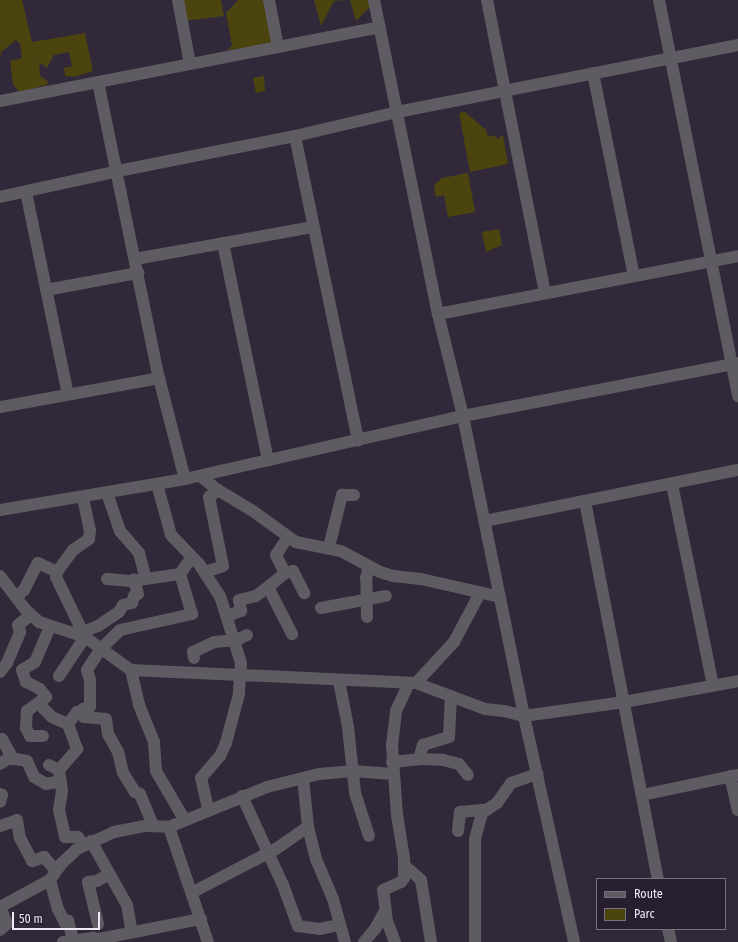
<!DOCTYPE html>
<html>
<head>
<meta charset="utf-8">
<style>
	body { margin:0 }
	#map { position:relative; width:738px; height:942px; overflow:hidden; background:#312939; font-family:"Fira Sans Condensed",sans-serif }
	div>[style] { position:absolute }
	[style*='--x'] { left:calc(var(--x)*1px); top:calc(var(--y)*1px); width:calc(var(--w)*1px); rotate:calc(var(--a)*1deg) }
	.green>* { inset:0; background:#4c440e }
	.street>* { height:12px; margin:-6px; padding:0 6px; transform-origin:6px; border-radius:6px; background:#5f5b63 }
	span { translate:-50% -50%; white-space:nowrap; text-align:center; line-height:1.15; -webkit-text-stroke:3px #271f2f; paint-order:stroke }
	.legend { position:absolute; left:596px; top:878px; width:130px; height:52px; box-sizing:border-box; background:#271f2f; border:1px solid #77707e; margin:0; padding:5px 7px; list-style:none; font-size:12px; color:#eee9f4 }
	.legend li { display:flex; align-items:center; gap:8px; height:20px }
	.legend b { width:20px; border:1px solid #77707e }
	.scale { position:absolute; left:12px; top:912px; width:88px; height:18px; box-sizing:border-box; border:2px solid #eee9f4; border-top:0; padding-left:5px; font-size:12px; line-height:14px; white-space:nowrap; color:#eee9f4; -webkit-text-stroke:3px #271f2f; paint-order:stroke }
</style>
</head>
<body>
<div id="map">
	<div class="green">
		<div style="clip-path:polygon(0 0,22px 0,32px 42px,85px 33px,93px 71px,74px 77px,65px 76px,64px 68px,72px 66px,69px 52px,54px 55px,47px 68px,39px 62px,40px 76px,48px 81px,47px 85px,19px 92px,13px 84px,10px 61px,22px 58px,20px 44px,16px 40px,1px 52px,0 61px)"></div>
		<div style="clip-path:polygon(182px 0,221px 0,224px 16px,184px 21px)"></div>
		<div style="clip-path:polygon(238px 0,267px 0,275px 44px,228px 50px,232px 45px,226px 13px)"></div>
		<div style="clip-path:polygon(314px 0,344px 0,334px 1px,321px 26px)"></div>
		<div style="clip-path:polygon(350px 0,369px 0,371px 6px,356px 21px)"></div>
		<div style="clip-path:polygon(264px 76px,265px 91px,256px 93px,253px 78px)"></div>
		<div style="clip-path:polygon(465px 112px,486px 130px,488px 137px,495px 135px,497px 139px,503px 135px,508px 164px,470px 172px,459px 113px)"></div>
		<div style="clip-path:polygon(468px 173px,475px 212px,448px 217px,444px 195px,436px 197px,434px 185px,442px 178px)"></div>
		<div style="clip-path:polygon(499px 229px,502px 245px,486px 252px,482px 232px)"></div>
	</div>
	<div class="street">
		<div style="--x:178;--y:0;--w:65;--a:79.4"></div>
		<div style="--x:269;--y:0;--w:48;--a:79.2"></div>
		<div style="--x:374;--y:0;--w:320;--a:78.5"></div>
		<div style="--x:438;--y:314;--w:105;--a:76.2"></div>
		<div style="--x:463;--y:416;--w:306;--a:78.5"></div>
		<div style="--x:524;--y:716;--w:231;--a:77.5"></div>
		<div style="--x:487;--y:0;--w:299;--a:78.8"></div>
		<div style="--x:659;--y:0;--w:404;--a:78.7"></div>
		<div style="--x:593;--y:73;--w:207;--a:78.6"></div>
		<div style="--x:98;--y:82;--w:302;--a:78.4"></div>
		<div style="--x:159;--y:378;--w:104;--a:75.6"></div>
		<div style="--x:0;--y:101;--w:387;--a:-11"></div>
		<div style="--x:295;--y:136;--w:311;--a:78.3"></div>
		<div style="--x:26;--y:192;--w:206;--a:78.3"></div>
		<div style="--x:0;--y:197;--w:121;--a:-12.4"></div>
		<div style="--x:118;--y:171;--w:180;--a:-11.2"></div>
		<div style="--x:295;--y:136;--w:105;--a:-13.2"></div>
		<div style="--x:397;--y:112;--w:348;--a:-11.1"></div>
		<div style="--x:223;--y:243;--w:222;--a:78.3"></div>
		<div style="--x:135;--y:259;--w:181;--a:-10.2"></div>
		<div style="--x:46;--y:290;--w:94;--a:-10.5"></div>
		<div style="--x:438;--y:314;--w:306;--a:-10.9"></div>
		<div style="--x:0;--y:407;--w:162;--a:-10.3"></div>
		<div style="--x:200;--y:476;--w:23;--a:38"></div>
		<div style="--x:218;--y:490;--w:37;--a:31"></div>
		<div style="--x:250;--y:509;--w:57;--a:35.7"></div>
		<div style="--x:296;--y:542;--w:46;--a:11.3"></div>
		<div style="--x:341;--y:551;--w:44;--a:28.3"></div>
		<div style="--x:380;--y:572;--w:14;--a:17"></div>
		<div style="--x:393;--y:576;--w:28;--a:6"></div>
		<div style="--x:421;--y:579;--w:81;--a:12.8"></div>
		<div style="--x:157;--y:484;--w:53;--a:74.6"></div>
		<div style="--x:171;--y:535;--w:40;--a:46"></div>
		<div style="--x:199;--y:564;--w:38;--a:57"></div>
		<div style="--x:220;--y:596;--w:70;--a:72.6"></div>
		<div style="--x:241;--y:663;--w:31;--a:94"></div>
		<div style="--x:239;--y:694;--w:51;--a:104.9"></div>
		<div style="--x:226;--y:743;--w:14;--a:115"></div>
		<div style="--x:220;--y:756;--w:29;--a:131"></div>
		<div style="--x:201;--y:778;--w:32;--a:77"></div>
		<div style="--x:672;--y:484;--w:205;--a:78.5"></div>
		<div style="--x:107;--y:493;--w:40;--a:71.1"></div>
		<div style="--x:120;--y:531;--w:29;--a:49"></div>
		<div style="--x:139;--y:553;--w:27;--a:75"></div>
		<div style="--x:83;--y:498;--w:33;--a:78"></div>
		<div style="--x:90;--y:530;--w:9;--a:96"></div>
		<div style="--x:89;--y:539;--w:19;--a:145"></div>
		<div style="--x:73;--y:550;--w:27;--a:126"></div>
		<div style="--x:57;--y:572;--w:5;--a:101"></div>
		<div style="--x:56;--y:577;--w:67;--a:64.2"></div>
		<div style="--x:85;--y:637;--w:57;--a:35.7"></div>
		<div style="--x:131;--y:670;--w:285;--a:2.6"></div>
		<div style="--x:416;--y:683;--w:74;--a:20.6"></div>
		<div style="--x:485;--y:709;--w:19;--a:6"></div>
		<div style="--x:504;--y:711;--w:21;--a:14"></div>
		<div style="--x:524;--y:716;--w:101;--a:-8"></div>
		<div style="--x:624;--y:702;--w:116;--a:-10.4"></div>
		<div style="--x:585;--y:501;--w:385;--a:79.1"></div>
		<div style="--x:0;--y:510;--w:188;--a:-9.5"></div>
		<div style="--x:185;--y:479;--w:285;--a:-12.8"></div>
		<div style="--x:463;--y:416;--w:280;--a:-10.9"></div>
		<div style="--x:485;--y:521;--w:258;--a:-11.4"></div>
		<div style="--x:329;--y:547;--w:54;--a:-76"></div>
		<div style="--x:342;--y:495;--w:12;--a:0"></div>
		<div style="--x:205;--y:572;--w:19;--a:-18"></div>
		<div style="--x:223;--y:566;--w:70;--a:-101.5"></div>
		<div style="--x:209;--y:497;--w:11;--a:-38"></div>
		<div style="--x:285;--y:573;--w:8;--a:-14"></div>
		<div style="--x:293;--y:571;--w:25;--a:63"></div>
		<div style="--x:0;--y:576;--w:41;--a:52.9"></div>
		<div style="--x:25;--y:609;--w:19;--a:43"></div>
		<div style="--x:39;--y:622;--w:48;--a:18.1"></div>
		<div style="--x:85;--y:637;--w:47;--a:123.7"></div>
		<div style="--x:107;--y:579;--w:24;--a:5"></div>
		<div style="--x:131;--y:581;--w:49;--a:-8.1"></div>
		<div style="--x:180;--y:574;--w:19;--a:-55"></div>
		<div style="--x:268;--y:587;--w:22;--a:-39"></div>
		<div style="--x:285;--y:573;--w:20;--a:-117"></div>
		<div style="--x:276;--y:555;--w:22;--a:-56"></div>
		<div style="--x:16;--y:597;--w:11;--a:-41"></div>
		<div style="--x:24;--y:590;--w:30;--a:-63"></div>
		<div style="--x:38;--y:563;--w:21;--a:25"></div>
		<div style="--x:321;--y:608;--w:66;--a:-10.5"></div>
		<div style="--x:227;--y:616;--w:15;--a:-20"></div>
		<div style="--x:241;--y:611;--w:11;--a:-100"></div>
		<div style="--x:239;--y:600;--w:17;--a:-13"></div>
		<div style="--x:256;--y:596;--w:15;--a:-37"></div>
		<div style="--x:268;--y:587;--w:53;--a:62.9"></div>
		<div style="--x:367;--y:617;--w:39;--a:-91"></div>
		<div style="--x:366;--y:578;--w:11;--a:-75"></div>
		<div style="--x:83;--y:632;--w:16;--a:-22"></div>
		<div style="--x:98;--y:626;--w:25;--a:-34"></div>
		<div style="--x:119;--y:612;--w:8;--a:-60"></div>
		<div style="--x:123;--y:605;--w:9;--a:-13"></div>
		<div style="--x:132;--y:603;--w:7;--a:-74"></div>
		<div style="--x:134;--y:596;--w:4;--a:-27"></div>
		<div style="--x:138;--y:594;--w:15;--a:-106"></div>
		<div style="--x:194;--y:658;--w:6;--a:-99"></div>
		<div style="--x:193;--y:652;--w:23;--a:-25"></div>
		<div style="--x:214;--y:642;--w:22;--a:-5"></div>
		<div style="--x:236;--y:640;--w:12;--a:-24"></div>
		<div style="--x:131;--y:670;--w:36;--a:77"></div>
		<div style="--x:139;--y:705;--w:40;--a:68"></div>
		<div style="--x:154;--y:742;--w:29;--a:86"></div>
		<div style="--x:156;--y:771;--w:56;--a:59.7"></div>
		<div style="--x:0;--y:672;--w:11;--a:-52"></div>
		<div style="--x:7;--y:663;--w:34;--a:-67"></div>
		<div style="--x:20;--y:632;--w:7;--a:-106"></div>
		<div style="--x:18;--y:625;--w:16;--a:-38"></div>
		<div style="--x:339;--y:681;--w:47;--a:78.9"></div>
		<div style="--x:348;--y:727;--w:66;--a:83.9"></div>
		<div style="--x:355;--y:793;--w:45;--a:72"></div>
		<div style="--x:416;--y:683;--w:56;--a:-47.2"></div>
		<div style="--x:454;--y:642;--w:55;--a:-62"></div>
		<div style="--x:39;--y:704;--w:18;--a:45"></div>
		<div style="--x:52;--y:717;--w:17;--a:24"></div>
		<div style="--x:43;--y:736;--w:13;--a:180"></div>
		<div style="--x:30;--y:736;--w:9;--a:-117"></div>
		<div style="--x:26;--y:728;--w:17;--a:-87"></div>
		<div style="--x:27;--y:711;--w:24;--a:-36"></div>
		<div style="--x:46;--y:697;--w:10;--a:-127"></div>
		<div style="--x:40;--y:689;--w:16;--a:-153"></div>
		<div style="--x:26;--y:682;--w:13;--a:-108"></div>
		<div style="--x:22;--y:670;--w:15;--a:-32"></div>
		<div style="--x:35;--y:662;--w:39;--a:-67"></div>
		<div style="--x:2;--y:739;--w:23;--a:61"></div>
		<div style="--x:419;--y:759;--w:15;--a:-74"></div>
		<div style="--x:423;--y:745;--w:27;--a:-17"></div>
		<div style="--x:449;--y:737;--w:41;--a:-87.2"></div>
		<div style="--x:392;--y:762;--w:27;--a:-6"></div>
		<div style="--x:419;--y:759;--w:24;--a:2"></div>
		<div style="--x:443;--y:760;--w:16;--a:14"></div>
		<div style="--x:459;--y:764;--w:14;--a:51"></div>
		<div style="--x:0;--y:764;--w:11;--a:-34"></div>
		<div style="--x:9;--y:758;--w:18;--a:9"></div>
		<div style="--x:27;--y:761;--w:17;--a:66"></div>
		<div style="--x:34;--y:777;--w:14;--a:30"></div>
		<div style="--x:46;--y:784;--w:15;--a:-11"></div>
		<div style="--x:49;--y:765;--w:11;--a:27"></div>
		<div style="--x:59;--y:770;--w:21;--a:82"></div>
		<div style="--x:62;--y:791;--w:19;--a:99"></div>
		<div style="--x:59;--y:810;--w:28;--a:77"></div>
		<div style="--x:65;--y:837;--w:13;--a:0"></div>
		<div style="--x:78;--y:837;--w:10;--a:53"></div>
		<div style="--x:59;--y:770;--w:28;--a:-49"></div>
		<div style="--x:77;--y:749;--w:27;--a:-110"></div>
		<div style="--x:68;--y:724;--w:15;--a:-53"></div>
		<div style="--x:77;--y:712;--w:6;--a:0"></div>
		<div style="--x:730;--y:776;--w:35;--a:77"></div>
		<div style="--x:0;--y:794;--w:2;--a:27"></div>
		<div style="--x:2;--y:795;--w:7;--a:106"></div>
		<div style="--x:642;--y:795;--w:98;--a:-11.8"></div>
		<div style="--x:242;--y:796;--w:98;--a:65.3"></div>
		<div style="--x:283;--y:885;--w:44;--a:69.9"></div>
		<div style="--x:298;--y:926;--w:21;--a:8"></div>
		<div style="--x:319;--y:929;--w:20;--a:-11"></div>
		<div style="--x:153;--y:825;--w:34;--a:-113"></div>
		<div style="--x:140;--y:794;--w:5;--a:-158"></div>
		<div style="--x:135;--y:792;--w:22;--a:-122"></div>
		<div style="--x:123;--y:773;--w:22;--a:-103"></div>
		<div style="--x:118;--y:752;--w:21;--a:-119"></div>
		<div style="--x:108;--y:734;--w:15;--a:-98"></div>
		<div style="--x:106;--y:719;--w:22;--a:-175"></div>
		<div style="--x:84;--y:717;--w:8;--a:-97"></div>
		<div style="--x:83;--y:709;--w:7;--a:-16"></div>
		<div style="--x:90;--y:707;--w:27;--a:-90"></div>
		<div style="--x:90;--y:680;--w:10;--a:-107"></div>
		<div style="--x:87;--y:670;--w:24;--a:-57"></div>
		<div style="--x:100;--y:650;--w:28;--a:-45"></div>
		<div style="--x:120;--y:630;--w:74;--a:-12.5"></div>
		<div style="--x:192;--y:614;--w:42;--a:-106.7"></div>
		<div style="--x:0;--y:826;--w:18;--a:-19"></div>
		<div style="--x:17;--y:820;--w:18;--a:81"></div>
		<div style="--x:20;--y:838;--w:26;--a:62"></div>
		<div style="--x:32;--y:861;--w:13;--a:-18"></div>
		<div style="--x:44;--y:857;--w:18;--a:49"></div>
		<div style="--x:169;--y:827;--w:121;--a:71.3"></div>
		<div style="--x:308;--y:827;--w:33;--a:76"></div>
		<div style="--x:316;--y:859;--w:43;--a:67"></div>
		<div style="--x:333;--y:899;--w:45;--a:74.4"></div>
		<div style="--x:458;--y:831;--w:19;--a:-84"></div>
		<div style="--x:460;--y:812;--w:25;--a:-5"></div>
		<div style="--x:91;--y:841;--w:73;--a:60.6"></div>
		<div style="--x:127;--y:905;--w:27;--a:80"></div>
		<div style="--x:405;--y:866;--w:21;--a:41"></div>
		<div style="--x:421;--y:880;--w:63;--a:80.8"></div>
		<div style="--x:50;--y:880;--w:30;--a:75"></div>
		<div style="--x:58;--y:909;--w:16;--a:63"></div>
		<div style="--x:65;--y:923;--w:4;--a:-34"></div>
		<div style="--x:68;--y:921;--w:20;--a:75"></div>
		<div style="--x:193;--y:892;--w:93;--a:-27.4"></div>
		<div style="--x:276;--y:849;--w:39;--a:-35"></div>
		<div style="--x:308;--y:827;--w:49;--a:-95.8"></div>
		<div style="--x:0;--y:907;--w:57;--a:-28.4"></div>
		<div style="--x:50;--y:880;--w:19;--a:-55"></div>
		<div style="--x:61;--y:864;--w:22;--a:-43"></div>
		<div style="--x:77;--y:849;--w:41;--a:-24.7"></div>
		<div style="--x:114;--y:832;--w:33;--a:-11"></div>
		<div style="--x:146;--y:826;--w:23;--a:2"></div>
		<div style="--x:169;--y:827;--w:106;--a:-22.2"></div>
		<div style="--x:267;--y:787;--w:54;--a:-14"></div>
		<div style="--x:319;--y:774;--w:33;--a:-5"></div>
		<div style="--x:352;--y:771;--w:41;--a:4.2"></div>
		<div style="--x:98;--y:924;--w:43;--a:-103.4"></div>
		<div style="--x:88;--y:882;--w:9;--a:-6"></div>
		<div style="--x:97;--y:881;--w:14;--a:-30"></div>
		<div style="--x:668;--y:929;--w:13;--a:77"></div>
		<div style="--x:0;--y:930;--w:9;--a:-41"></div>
		<div style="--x:7;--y:924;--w:18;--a:-112"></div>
		<div style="--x:99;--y:939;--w:104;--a:-11.1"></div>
		<div style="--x:63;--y:942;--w:30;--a:-8"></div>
		<div style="--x:93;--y:938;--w:6;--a:9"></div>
		<div style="--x:99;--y:939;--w:3;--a:72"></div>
		<div style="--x:364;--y:942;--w:17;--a:-50"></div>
		<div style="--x:375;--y:929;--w:21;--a:-61"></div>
		<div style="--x:395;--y:942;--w:22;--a:-111"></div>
		<div style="--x:387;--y:921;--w:31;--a:-97"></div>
		<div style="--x:383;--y:890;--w:20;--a:-24"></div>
		<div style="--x:401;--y:882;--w:5;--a:-53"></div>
		<div style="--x:404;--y:878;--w:20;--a:-90"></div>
		<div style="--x:404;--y:858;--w:44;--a:-99.2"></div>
		<div style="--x:397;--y:815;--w:70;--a:-94.1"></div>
		<div style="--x:392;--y:745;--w:34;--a:-83"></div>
		<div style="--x:396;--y:711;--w:31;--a:-65"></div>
		<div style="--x:475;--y:942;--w:103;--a:-90"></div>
		<div style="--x:475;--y:839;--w:27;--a:-75"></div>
		<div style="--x:482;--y:813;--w:18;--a:-34"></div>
		<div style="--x:497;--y:803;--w:24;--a:-55"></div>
		<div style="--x:511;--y:783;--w:28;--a:-19"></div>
	</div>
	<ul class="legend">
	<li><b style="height:5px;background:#5f5b63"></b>Route</li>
	<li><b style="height:11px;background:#4c440e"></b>Parc</li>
	</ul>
	<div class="scale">50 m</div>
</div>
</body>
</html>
